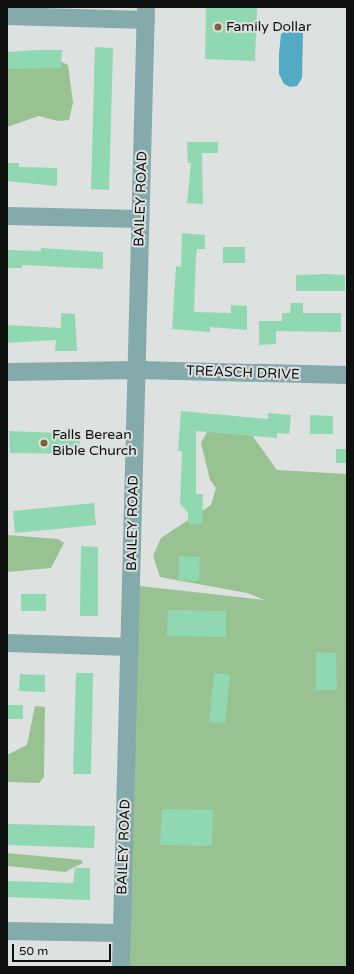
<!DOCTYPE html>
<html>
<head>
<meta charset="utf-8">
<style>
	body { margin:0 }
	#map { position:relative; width:354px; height:974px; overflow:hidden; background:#dde1e0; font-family:"Varela Round",sans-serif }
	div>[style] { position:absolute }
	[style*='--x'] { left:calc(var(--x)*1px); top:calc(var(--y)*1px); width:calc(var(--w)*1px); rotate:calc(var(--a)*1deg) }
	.green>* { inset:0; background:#99c293 }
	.water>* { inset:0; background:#53aac3 }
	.building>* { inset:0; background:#8fd8b2 }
	.minor>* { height:18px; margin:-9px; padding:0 9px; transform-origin:9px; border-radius:9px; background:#85aaac }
	.dots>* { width:11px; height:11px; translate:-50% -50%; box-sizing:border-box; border:2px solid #dde1e0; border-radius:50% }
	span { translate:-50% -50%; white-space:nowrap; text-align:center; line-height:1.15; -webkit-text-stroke:4px #dde1e0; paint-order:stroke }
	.poi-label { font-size:14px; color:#0e0f0f }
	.left { translate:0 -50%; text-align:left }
	.street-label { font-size:14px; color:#0e0f0f }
	.frame { position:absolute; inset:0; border:8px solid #0e0f0f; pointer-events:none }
	.scale { position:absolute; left:12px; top:944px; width:99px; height:18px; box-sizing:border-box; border:2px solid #0e0f0f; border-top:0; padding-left:5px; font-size:12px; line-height:14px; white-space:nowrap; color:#0e0f0f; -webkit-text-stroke:3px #dde1e0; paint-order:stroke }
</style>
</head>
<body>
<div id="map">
	<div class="green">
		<div style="clip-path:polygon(52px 57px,68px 65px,73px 103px,69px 120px,58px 121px,39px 116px,7px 127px,7px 60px)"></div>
		<div style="clip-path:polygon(210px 426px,249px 431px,277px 470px,347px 474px,347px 967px,121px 967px,131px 585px,265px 600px,247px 593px,160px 577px,153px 556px,161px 538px,211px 505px,216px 488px,210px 480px,201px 443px)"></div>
		<div style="clip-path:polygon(7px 535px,58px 539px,64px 543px,51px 568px,7px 572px)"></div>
		<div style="clip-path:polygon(35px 706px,45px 707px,44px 777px,39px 783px,7px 782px,7px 755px,27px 745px)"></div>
		<div style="clip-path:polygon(7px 853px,81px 860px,83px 863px,65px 872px,7px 866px)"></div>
	</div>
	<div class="water">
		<div style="clip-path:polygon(294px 25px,301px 26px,303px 33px,302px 78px,297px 86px,290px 87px,284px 84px,279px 74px,279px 54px,281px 34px)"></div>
	</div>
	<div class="building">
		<div style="clip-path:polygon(206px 7px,257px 7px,255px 61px,205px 59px)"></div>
		<div style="clip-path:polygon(95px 47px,113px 48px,109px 190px,91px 189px)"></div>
		<div style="clip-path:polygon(37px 50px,62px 50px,61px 68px,7px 69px,7px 52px)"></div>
		<div style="clip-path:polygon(187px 142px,218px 142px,218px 153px,202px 153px,203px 204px,187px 203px,191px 163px,188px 163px)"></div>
		<div style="clip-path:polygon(7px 163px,19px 163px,19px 167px,57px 168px,57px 186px,7px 181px)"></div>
		<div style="clip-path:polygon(182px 233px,205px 235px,205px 249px,197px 249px,196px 256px,194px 312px,231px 313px,231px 305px,247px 306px,247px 330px,210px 327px,210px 332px,172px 329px,176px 266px,181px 267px)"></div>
		<div style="clip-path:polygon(223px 247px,245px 247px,245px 263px,223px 263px)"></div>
		<div style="clip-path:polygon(41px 248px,103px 252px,103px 269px,22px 265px,22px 268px,7px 268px,7px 250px,41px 251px)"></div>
		<div style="clip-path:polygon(329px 274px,345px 275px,345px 291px,296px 291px,296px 275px)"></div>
		<div style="clip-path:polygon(291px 303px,303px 303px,303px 313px,341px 313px,341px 332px,276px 331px,276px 344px,259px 345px,259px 321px,282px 321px,282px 313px,290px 313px)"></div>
		<div style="clip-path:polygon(61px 313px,75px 314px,77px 351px,55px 351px,56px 340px,7px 343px,7px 325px,61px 328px)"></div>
		<div style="clip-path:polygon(181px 411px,268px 419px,268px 413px,291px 415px,289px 434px,277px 433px,277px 438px,196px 431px,196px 494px,203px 494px,202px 524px,188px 524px,188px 513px,180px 504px,182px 451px,178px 451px)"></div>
		<div style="clip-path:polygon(310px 415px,333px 416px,333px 434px,310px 434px)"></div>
		<div style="clip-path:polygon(9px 431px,80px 434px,79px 454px,10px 453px)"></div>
		<div style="clip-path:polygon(336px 449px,347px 449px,347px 463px,336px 463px)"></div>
		<div style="clip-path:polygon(94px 503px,96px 525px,15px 533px,13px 511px)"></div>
		<div style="clip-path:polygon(81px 546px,98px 547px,98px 616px,80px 616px)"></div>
		<div style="clip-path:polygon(179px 556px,200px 557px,199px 581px,178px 580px)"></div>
		<div style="clip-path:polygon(21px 594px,46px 594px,46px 611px,21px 611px)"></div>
		<div style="clip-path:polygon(168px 610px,226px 611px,226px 637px,167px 636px)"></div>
		<div style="clip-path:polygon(316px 652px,336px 653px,337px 690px,316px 690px)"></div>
		<div style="clip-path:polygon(76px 673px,93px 673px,91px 774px,73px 774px)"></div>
		<div style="clip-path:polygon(214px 673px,230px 675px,225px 723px,209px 722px)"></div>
		<div style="clip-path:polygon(20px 674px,45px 675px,45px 692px,19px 691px)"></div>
		<div style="clip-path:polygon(8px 705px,23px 705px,23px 719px,8px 719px)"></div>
		<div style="clip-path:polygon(162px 809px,213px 810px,212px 846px,160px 845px)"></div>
		<div style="clip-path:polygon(7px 824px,95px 826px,94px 848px,7px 845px)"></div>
		<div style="clip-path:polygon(75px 868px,90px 868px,90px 900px,7px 897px,7px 881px,73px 883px)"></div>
	</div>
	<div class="minor">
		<div style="--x:7;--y:16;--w:139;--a:1.6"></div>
		<div style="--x:7;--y:216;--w:133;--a:1.3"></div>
		<div style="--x:7;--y:372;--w:131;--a:-0.9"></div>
		<div style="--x:138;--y:370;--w:209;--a:1.4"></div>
		<div style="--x:7;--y:643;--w:123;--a:1.9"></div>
		<div style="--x:7;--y:931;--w:114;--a:1"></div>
		<div style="--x:121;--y:967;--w:960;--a:-88.51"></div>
	</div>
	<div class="dots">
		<div style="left:218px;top:27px;background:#7c6434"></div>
		<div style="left:44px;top:443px;background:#7c6434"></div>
	</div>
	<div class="poi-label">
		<span class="left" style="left:226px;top:27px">Family Dollar</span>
		<span class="left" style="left:52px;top:443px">Falls Berean<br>Bible Church</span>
	</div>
	<div class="street-label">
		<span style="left:141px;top:199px;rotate:-88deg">BAILEY ROAD</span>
		<span style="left:243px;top:373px;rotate:2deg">TREASCH DRIVE</span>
		<span style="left:133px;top:523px;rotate:-89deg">BAILEY ROAD</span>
		<span style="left:124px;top:847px;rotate:-88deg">BAILEY ROAD</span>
	</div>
	<div class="frame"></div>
	<div class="scale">50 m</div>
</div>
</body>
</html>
